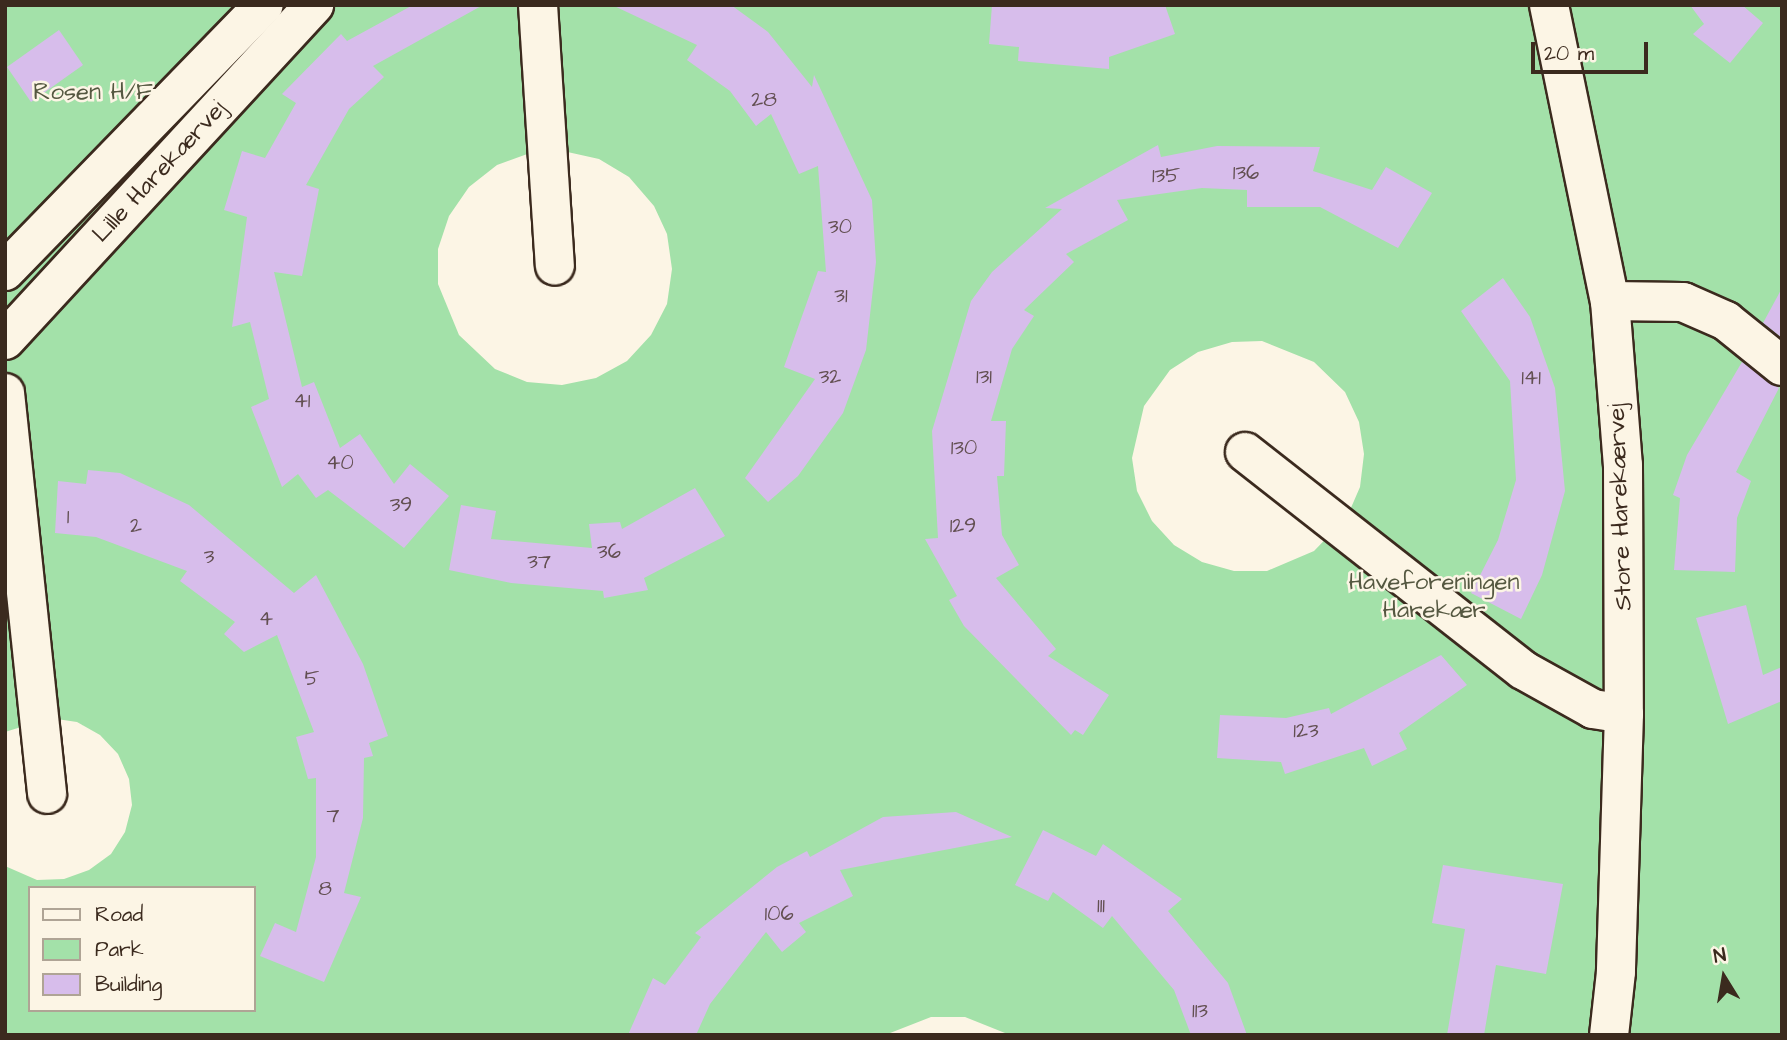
<!DOCTYPE html>
<html>
<head>
<meta charset="utf-8">
<style>
	body { margin:0 }
	#map { position:relative; width:1787px; height:1040px; overflow:hidden; background:#fcf5e5; font-family:"Architects Daughter",sans-serif }
	div>[style] { position:absolute }
	[style*='--x'] { left:calc(var(--x)*1px); top:calc(var(--y)*1px); width:calc(var(--w)*1px); rotate:calc(var(--a)*1deg) }
	.green>* { inset:0; background:#a3e1a9 }
	.building>* { inset:0; background:#d7bdeb }
	.roads { filter:drop-shadow(2px 0 #3b2a1e) drop-shadow(-2px 0 #3b2a1e) drop-shadow(0 2px #3b2a1e) drop-shadow(0 -2px #3b2a1e) }
	.minor>* { height:38px; margin:-19px; padding:0 19px; transform-origin:19px; border-radius:19px; background:#fcf5e5 }
	span { translate:-50% -50%; white-space:nowrap; text-align:center; line-height:1.15; -webkit-text-stroke:5px #fcf5e5; paint-order:stroke }
	.number-label { font-size:21px; color:#624f51 }
	.number-label span { -webkit-text-stroke-width:0 }
	.park-label { font-size:24px; color:#555841 }
	.street-label { font-size:24px; color:#3b2a1e }
	.frame { position:absolute; inset:0; border:7px solid #3b2a1e; pointer-events:none }
	.legend { position:absolute; left:28px; top:886px; width:228px; height:126px; box-sizing:border-box; background:#fcf5e5; border:2px solid #afa495; margin:0; padding:9px 12px; list-style:none; font-size:21px; color:#3b2a1e }
	.legend li { display:flex; align-items:center; gap:14px; height:35px }
	.legend b { width:35px; border:2px solid #afa495 }
	.north { position:absolute; left:1689px; top:942px; width:70px; height:70px; -webkit-text-stroke:5px #fcf5e5; paint-order:stroke; rotate:349deg; font-size:19px; font-weight:700; line-height:28px; text-align:center; color:#3b2a1e }
	.north::after { content:''; display:block; margin:auto; width:24px; height:32px; background:#3b2a1e; clip-path:polygon(50% 0,100% 100%,50% 72%,0 100%) }
	.scale { position:absolute; left:1531px; top:42px; width:117px; height:32px; box-sizing:border-box; border:4px solid #3b2a1e; border-top:0; padding-left:9px; font-size:21px; line-height:24px; white-space:nowrap; color:#3b2a1e; -webkit-text-stroke:5px #fcf5e5; paint-order:stroke }
</style>
</head>
<body>
<div id="map">
	<div class="green">
		<div style="clip-path:polygon(5px 5px,299px 5px,5px 309px)"></div>
		<div style="clip-path:polygon(evenodd,314px 5px,1782px 5px,1782px 1035px,1010px 1035px,965px 1017px,931px 1017px,885px 1035px,5px 1035px,5px 866px,37px 880px,64px 879px,89px 870px,111px 854px,125px 832px,132px 805px,129px 779px,118px 754px,100px 735px,77px 722px,50px 718px,5px 732px,5px 324px,314px 5px,563px 151px,599px 159px,629px 177px,654px 206px,667px 234px,672px 269px,667px 304px,651px 335px,627px 361px,596px 378px,562px 385px,527px 382px,495px 369px,459px 335px,438px 284px,438px 249px,449px 216px,469px 187px,497px 165px,530px 153px,563px 151px,314px 5px,1262px 341px,1314px 362px,1345px 392px,1359px 422px,1364px 454px,1360px 487px,1347px 517px,1314px 551px,1267px 571px,1234px 571px,1202px 562px,1174px 545px,1152px 521px,1137px 491px,1132px 458px,1144px 406px,1170px 370px,1198px 352px,1232px 342px,1262px 341px,314px 5px,30px 888px,254px 888px,254px 1010px,30px 1010px,30px 888px)"></div>
	</div>
	<div class="building">
		<div style="clip-path:polygon(413px 5px,483px 5px,373px 66px,384px 77px,349px 109px,306px 185px,319px 189px,302px 276px,274px 272px,302px 387px,314px 382px,340px 448px,360px 434px,394px 484px,410px 464px,449px 496px,404px 548px,328px 490px,316px 498px,298px 474px,282px 487px,251px 407px,269px 399px,250px 322px,232px 327px,247px 217px,224px 210px,242px 151px,265px 158px,296px 103px,282px 94px,341px 34px,347px 41px)"></div>
		<div style="clip-path:polygon(612px 5px,731px 5px,768px 32px,812px 87px,814px 75px,872px 200px,876px 262px,866px 350px,843px 413px,798px 476px,768px 502px,745px 478px,815px 379px,784px 367px,818px 271px,826px 272px,818px 166px,799px 174px,771px 114px,756px 126px,730px 91px,687px 60px,697px 45px)"></div>
		<div style="clip-path:polygon(992px 5px,1165px 5px,1175px 34px,1109px 57px,1109px 69px,1018px 61px,1019px 47px,989px 44px)"></div>
		<div style="clip-path:polygon(1690px 5px,1742px 5px,1763px 23px,1730px 63px,1693px 34px,1704px 24px)"></div>
		<div style="clip-path:polygon(59px 30px,83px 65px,31px 102px,7px 67px)"></div>
		<div style="clip-path:polygon(1158px 145px,1161px 157px,1217px 146px,1320px 147px,1313px 171px,1372px 190px,1386px 167px,1432px 193px,1398px 248px,1320px 207px,1247px 207px,1247px 190px,1202px 188px,1117px 200px,1128px 220px,1066px 254px,1074px 262px,1024px 310px,1034px 316px,1012px 349px,991px 421px,1006px 421px,1004px 476px,997px 476px,1002px 535px,1019px 565px,996px 578px,1056px 649px,1048px 656px,1109px 695px,1083px 735px,1075px 730px,1071px 735px,964px 626px,949px 600px,957px 596px,925px 539px,938px 538px,932px 431px,971px 301px,992px 272px,1062px 209px,1045px 208px)"></div>
		<div style="clip-path:polygon(1503px 278px,1530px 317px,1555px 388px,1565px 491px,1542px 575px,1521px 619px,1471px 593px,1498px 540px,1516px 480px,1510px 381px,1461px 311px)"></div>
		<div style="clip-path:polygon(1782px 288px,1782px 338px,1763px 323px)"></div>
		<div style="clip-path:polygon(1742px 362px,1779px 388px,1736px 472px,1751px 481px,1737px 518px,1735px 572px,1674px 570px,1680px 498px,1673px 495px,1687px 455px)"></div>
		<div style="clip-path:polygon(88px 470px,120px 473px,189px 505px,294px 593px,316px 575px,363px 664px,388px 736px,369px 743px,373px 756px,364px 758px,363px 818px,344px 893px,361px 897px,324px 982px,260px 956px,275px 923px,296px 932px,316px 857px,316px 778px,308px 779px,296px 737px,314px 732px,277px 635px,244px 652px,224px 634px,235px 622px,180px 581px,187px 571px,96px 537px,55px 533px,58px 481px,86px 484px)"></div>
		<div style="clip-path:polygon(695px 488px,725px 536px,644px 578px,648px 590px,604px 598px,603px 591px,511px 583px,449px 570px,461px 505px,496px 511px,491px 539px,592px 548px,589px 524px,620px 522px,622px 529px)"></div>
		<div style="clip-path:polygon(1746px 605px,1763px 675px,1782px 667px,1782px 701px,1728px 724px,1696px 618px)"></div>
		<div style="clip-path:polygon(1441px 655px,1467px 685px,1399px 733px,1407px 749px,1372px 766px,1364px 748px,1285px 774px,1281px 762px,1217px 758px,1220px 715px,1286px 718px,1329px 708px,1331px 714px)"></div>
		<div style="clip-path:polygon(956px 812px,1012px 837px,840px 870px,853px 896px,799px 923px,806px 932px,782px 952px,766px 932px,710px 1004px,696px 1035px,628px 1035px,653px 978px,665px 985px,701px 937px,695px 933px,777px 867px,807px 851px,810px 857px,883px 817px)"></div>
		<div style="clip-path:polygon(1043px 830px,1096px 856px,1103px 844px,1182px 899px,1168px 911px,1228px 983px,1247px 1035px,1191px 1035px,1174px 990px,1112px 916px,1103px 928px,1053px 892px,1048px 901px,1015px 885px)"></div>
		<div style="clip-path:polygon(1443px 865px,1563px 884px,1546px 974px,1496px 965px,1484px 1035px,1447px 1035px,1465px 929px,1432px 923px)"></div>
	</div>
	<div class="roads">
		<div class="minor">
			<div style="--x:538;--y:5;--w:261;--a:86.3"></div>
			<div style="--x:1549;--y:5;--w:302;--a:78.4"></div>
			<div style="--x:1610;--y:301;--w:165;--a:85.5"></div>
			<div style="--x:1623;--y:465;--w:249;--a:89.8"></div>
			<div style="--x:1624;--y:714;--w:258;--a:91.8"></div>
			<div style="--x:1616;--y:972;--w:63;--a:96.3"></div>
			<div style="--x:5;--y:271;--w:371;--a:-45.8"></div>
			<div style="--x:1610;--y:301;--w:73;--a:0.8"></div>
			<div style="--x:1683;--y:302;--w:47;--a:23.8"></div>
			<div style="--x:1726;--y:321;--w:72;--a:38.8"></div>
			<div style="--x:5;--y:340;--w:456;--a:-47.3"></div>
			<div style="--x:5;--y:393;--w:403;--a:84"></div>
			<div style="--x:1245;--y:452;--w:353;--a:38.1"></div>
			<div style="--x:1523;--y:670;--w:80;--a:29.1"></div>
			<div style="--x:1593;--y:709;--w:31;--a:9"></div>
		</div>
	</div>
	<div class="number-label">
		<span style="left:764px;top:100px">28</span>
		<span style="left:1246px;top:173px">136</span>
		<span style="left:1166px;top:176px">135</span>
		<span style="left:840px;top:227px">30</span>
		<span style="left:841px;top:296px">31</span>
		<span style="left:830px;top:377px">32</span>
		<span style="left:984px;top:377px">131</span>
		<span style="left:1531px;top:378px">141</span>
		<span style="left:302px;top:401px">41</span>
		<span style="left:964px;top:448px">130</span>
		<span style="left:340px;top:463px">40</span>
		<span style="left:401px;top:505px">39</span>
		<span style="left:68px;top:517px">1</span>
		<span style="left:136px;top:526px">2</span>
		<span style="left:963px;top:526px">129</span>
		<span style="left:609px;top:552px">36</span>
		<span style="left:209px;top:557px">3</span>
		<span style="left:539px;top:562px">37</span>
		<span style="left:266px;top:619px">4</span>
		<span style="left:312px;top:679px">5</span>
		<span style="left:1306px;top:731px">123</span>
		<span style="left:333px;top:816px">7</span>
		<span style="left:325px;top:889px">8</span>
		<span style="left:1101px;top:906px">111</span>
		<span style="left:779px;top:914px">106</span>
		<span style="left:1200px;top:1011px">113</span>
	</div>
	<div class="park-label">
		<span style="left:93px;top:93px">Rosen H/F</span>
		<span style="left:1434px;top:597px">Haveforeningen<br>Harekær</span>
	</div>
	<div class="street-label">
		<span style="left:160px;top:172px;rotate:-47deg">Lille Harekærvej</span>
		<span style="left:1621px;top:507px;rotate:-92deg">Store Harekærvej</span>
	</div>
	<div class="frame"></div>
	<ul class="legend">
	<li><b style="height:9px;background:#fcf5e5"></b>Road</li>
	<li><b style="height:19px;background:#a3e1a9"></b>Park</li>
	<li><b style="height:19px;background:#d7bdeb"></b>Building</li>
	</ul>
	<div class="north">N</div>
	<div class="scale">20 m</div>
</div>
</body>
</html>
